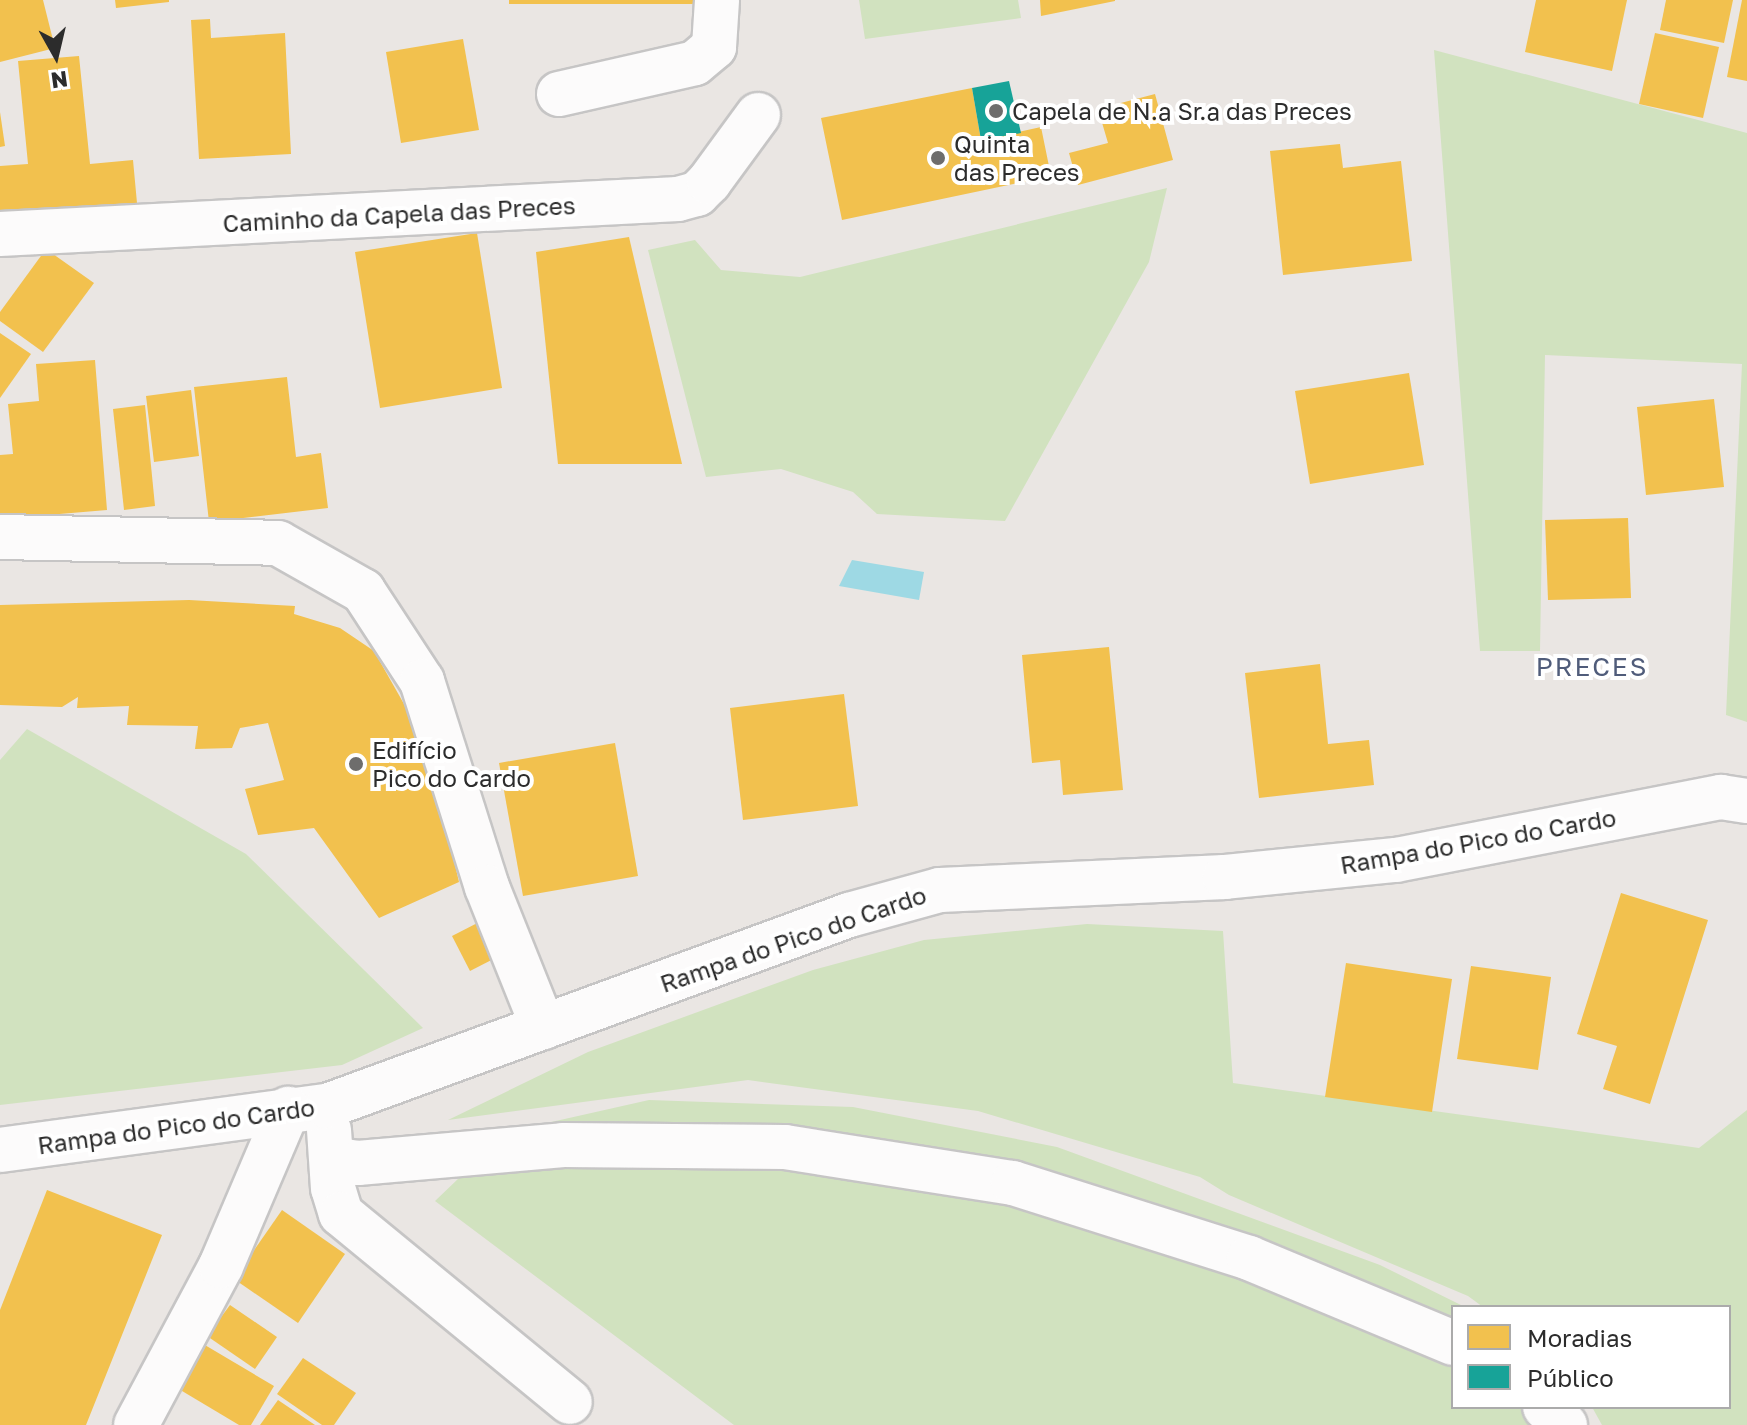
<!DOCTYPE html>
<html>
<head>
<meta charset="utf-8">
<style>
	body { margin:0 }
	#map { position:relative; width:1747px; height:1425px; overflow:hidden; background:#eae6e3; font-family:"Golos Text",sans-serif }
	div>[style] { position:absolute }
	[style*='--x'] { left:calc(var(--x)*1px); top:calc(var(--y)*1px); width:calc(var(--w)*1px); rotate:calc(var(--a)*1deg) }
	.green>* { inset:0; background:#d1e2bf }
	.water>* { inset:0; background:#9ed9e4 }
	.homes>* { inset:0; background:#f2c14e }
	.public>* { inset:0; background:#17a398 }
	.roads { filter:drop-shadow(2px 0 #c6c5c5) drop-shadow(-2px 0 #c6c5c5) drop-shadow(0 2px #c6c5c5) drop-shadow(0 -2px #c6c5c5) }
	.minor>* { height:44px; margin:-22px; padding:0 22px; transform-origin:22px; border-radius:22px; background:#fcfbfb }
	.dots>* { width:22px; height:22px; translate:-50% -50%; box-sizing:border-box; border:4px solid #fff; border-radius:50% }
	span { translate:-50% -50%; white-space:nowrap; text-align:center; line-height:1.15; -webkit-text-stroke:8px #fff; paint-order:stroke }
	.poi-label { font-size:24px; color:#2c2c2c }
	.left { translate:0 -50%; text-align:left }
	.street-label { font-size:24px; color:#2c2c2c }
	.neighbourhood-label { font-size:26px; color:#505c7a; letter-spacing:2px }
	.legend { position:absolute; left:1451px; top:1305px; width:280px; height:104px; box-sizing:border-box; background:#fff; border:2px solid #ababab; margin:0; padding:10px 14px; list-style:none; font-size:24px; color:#2c2c2c }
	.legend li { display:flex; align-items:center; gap:16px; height:40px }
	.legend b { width:40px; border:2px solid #ababab }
	.north { position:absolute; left:16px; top:16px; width:80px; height:80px; -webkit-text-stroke:6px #fff; paint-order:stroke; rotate:172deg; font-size:22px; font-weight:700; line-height:32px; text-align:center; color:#2c2c2c }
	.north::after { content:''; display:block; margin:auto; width:28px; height:36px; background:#2c2c2c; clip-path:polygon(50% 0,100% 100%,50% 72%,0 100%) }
</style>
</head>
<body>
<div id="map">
	<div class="green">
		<div style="clip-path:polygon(859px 0,1018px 0,1021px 18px,865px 39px)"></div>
		<div style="clip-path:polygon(1434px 50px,1747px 133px,1747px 722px,1726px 715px,1742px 364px,1545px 355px,1540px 651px,1480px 651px)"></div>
		<div style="clip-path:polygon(1167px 188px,1149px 262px,1005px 521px,877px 514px,853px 492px,781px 469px,706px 477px,648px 250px,695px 240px,721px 270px,800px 277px)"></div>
		<div style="clip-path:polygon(27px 729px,246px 854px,423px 1028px,342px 1065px,0 1105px,0 760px)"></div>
		<div style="clip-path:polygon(1087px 924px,1223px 931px,1233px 1083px,1699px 1148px,1747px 1110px,1747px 1425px,1602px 1425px,1592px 1407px,1729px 1407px,1729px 1307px,1483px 1307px,1468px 1296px,1229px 1195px,1200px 1177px,978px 1111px,748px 1080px,448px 1120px,588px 1052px,813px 970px,924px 940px)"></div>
		<div style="clip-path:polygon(649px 1100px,853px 1107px,1057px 1147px,1380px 1265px,1465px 1307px,1453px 1307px,1453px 1407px,1571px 1407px,1576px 1425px,734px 1425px,435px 1201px,507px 1132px)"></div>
	</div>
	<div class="water">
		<div style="clip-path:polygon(852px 560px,924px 572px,919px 600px,839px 586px)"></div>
	</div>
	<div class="homes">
		<div style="clip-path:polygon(0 0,43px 0,55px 48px,0 62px)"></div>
		<div style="clip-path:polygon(115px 0,169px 0,169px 2px,116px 8px)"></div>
		<div style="clip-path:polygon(509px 0,694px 0,694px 4px,509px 4px)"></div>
		<div style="clip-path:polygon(1040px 0,1115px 0,1115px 1px,1041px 16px)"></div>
		<div style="clip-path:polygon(1536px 0,1627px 0,1612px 71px,1525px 52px)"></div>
		<div style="clip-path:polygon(1666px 0,1733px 0,1724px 43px,1660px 30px)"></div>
		<div style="clip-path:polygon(1742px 0,1747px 0,1747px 81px,1727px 77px)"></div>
		<div style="clip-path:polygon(210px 19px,211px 38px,285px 33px,291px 154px,199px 159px,191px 20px)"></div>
		<div style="clip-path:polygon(1655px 33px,1719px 47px,1703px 118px,1639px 104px)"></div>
		<div style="clip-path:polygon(463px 39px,479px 130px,401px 143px,386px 52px)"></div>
		<div style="clip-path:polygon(79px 56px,90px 164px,133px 160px,137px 203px,0 216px,0 166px,28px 164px,18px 61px)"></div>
		<div style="clip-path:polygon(972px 88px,981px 140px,1041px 127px,1051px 176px,842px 220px,821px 118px)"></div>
		<div style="clip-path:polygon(1155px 94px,1173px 160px,1078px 185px,1069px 153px,1108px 143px,1098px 109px)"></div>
		<div style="clip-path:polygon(0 112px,5px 146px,0 147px)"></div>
		<div style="clip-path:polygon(1340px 144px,1343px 168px,1401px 161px,1412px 261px,1283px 275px,1270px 151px)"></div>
		<div style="clip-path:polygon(477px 233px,502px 388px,380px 408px,355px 252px)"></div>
		<div style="clip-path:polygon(629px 237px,682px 464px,558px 464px,536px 252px)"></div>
		<div style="clip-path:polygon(46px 249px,94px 283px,43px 352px,0 321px,0 312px)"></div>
		<div style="clip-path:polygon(0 333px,31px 354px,0 398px)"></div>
		<div style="clip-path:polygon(95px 360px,107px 510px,0 519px,0 455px,13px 454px,8px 404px,39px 401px,36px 364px)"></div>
		<div style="clip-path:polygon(1409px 373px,1424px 465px,1310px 484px,1295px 391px)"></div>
		<div style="clip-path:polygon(287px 377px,296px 457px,321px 453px,328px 508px,209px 522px,194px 387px)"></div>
		<div style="clip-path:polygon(191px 390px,199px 456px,154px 462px,146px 396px)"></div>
		<div style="clip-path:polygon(1714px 399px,1724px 487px,1646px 495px,1637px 407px)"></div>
		<div style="clip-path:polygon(145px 405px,155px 506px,124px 510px,113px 409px)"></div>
		<div style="clip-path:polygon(1628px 518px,1631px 598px,1548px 600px,1545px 520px)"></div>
		<div style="clip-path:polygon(189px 600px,295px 606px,294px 614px,340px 628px,374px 651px,404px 704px,418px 706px,459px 882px,379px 918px,314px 828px,258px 835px,245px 789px,284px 780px,268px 723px,240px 728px,232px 748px,195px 749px,198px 726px,127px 725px,129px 706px,77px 708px,78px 697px,62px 707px,0 705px,0 605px)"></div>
		<div style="clip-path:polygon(1109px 647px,1123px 790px,1063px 795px,1060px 760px,1032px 763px,1022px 655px)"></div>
		<div style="clip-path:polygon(1320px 664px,1328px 744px,1369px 740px,1374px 785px,1259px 798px,1245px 673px)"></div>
		<div style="clip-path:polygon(844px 694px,858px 806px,743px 820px,730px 708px)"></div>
		<div style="clip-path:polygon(615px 743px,638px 876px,523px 896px,499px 763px)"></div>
		<div style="clip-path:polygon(1621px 893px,1708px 920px,1650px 1104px,1603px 1089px,1617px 1046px,1577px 1034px)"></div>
		<div style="clip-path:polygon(491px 916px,509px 951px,470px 971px,452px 936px)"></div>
		<div style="clip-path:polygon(1346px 963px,1452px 979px,1432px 1112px,1325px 1097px)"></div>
		<div style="clip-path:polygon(1471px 966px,1551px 977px,1538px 1070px,1457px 1059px)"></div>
		<div style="clip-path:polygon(47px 1190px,162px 1235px,86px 1425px,0 1425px,0 1310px)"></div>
		<div style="clip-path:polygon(282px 1210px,345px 1254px,298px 1323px,234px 1279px)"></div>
		<div style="clip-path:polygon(230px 1305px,277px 1337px,255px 1369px,207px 1336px)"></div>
		<div style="clip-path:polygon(193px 1338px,274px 1386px,251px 1425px,239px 1425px,167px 1382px)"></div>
		<div style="clip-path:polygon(303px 1358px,356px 1393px,334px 1425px,322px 1425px,277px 1394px)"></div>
		<div style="clip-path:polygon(278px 1400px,315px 1425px,260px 1425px)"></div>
	</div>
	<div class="public">
		<div style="clip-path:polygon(1009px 81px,1021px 133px,981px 140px,972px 88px)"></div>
	</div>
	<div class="roads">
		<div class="minor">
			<div style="--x:559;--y:94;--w:139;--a:-12.8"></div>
			<div style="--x:695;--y:63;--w:25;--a:-40"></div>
			<div style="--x:714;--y:47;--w:47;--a:-86.3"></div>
			<div style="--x:0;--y:234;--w:679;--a:-2.96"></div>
			<div style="--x:678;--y:199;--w:20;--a:-15"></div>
			<div style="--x:697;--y:194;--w:17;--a:-45"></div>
			<div style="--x:709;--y:182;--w:83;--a:-53.8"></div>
			<div style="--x:0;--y:537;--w:278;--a:1.2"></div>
			<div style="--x:278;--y:543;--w:98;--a:29.5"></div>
			<div style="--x:363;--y:591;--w:108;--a:56.8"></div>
			<div style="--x:422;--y:681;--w:216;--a:72.5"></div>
			<div style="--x:487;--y:887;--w:151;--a:68.2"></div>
			<div style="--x:329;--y:1130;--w:58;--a:86.1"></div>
			<div style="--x:333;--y:1188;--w:27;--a:73"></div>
			<div style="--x:341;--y:1214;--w:296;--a:39.4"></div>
			<div style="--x:0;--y:1150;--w:330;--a:-7.7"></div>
			<div style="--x:327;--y:1106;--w:556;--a:-20.1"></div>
			<div style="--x:849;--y:915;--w:94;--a:-15.4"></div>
			<div style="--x:940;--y:890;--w:285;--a:-2.6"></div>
			<div style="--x:1225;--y:877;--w:172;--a:-5.7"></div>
			<div style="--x:1396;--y:860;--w:331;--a:-11"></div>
			<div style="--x:1721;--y:797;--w:26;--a:9"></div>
			<div style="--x:332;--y:1159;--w:26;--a:9"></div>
			<div style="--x:358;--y:1163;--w:206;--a:-5"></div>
			<div style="--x:563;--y:1145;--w:222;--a:0.5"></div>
			<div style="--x:785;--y:1147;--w:231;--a:9"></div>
			<div style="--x:1013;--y:1183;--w:248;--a:17.6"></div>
			<div style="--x:1249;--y:1258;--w:221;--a:22.6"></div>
			<div style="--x:1545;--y:1407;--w:27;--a:42"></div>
			<div style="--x:136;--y:1425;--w:180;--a:-61.9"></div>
			<div style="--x:221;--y:1266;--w:171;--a:-66.9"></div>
		</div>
	</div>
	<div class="dots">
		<div style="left:996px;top:111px;background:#6e6d6c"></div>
		<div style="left:938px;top:158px;background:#6e6d6c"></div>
		<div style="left:356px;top:764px;background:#6e6d6c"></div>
	</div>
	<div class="poi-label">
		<span class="left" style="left:1012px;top:111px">Capela de N.ª Sr.ª das Preces</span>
		<span class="left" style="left:954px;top:158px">Quinta<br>das Preces</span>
		<span class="left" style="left:372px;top:764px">Edifício<br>Pico do Cardo</span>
	</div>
	<div class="street-label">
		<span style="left:399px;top:214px;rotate:-3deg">Caminho da Capela das Preces</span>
		<span style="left:1478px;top:841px;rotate:-10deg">Rampa do Pico do Cardo</span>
		<span style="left:793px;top:939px;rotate:-19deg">Rampa do Pico do Cardo</span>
		<span style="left:176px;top:1126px;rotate:-8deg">Rampa do Pico do Cardo</span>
	</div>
	<div class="neighbourhood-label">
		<span style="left:1592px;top:667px">PRECES</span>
	</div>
	<ul class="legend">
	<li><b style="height:22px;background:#f2c14e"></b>Moradias</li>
	<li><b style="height:22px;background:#17a398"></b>Público</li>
	</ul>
	<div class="north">N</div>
</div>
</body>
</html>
